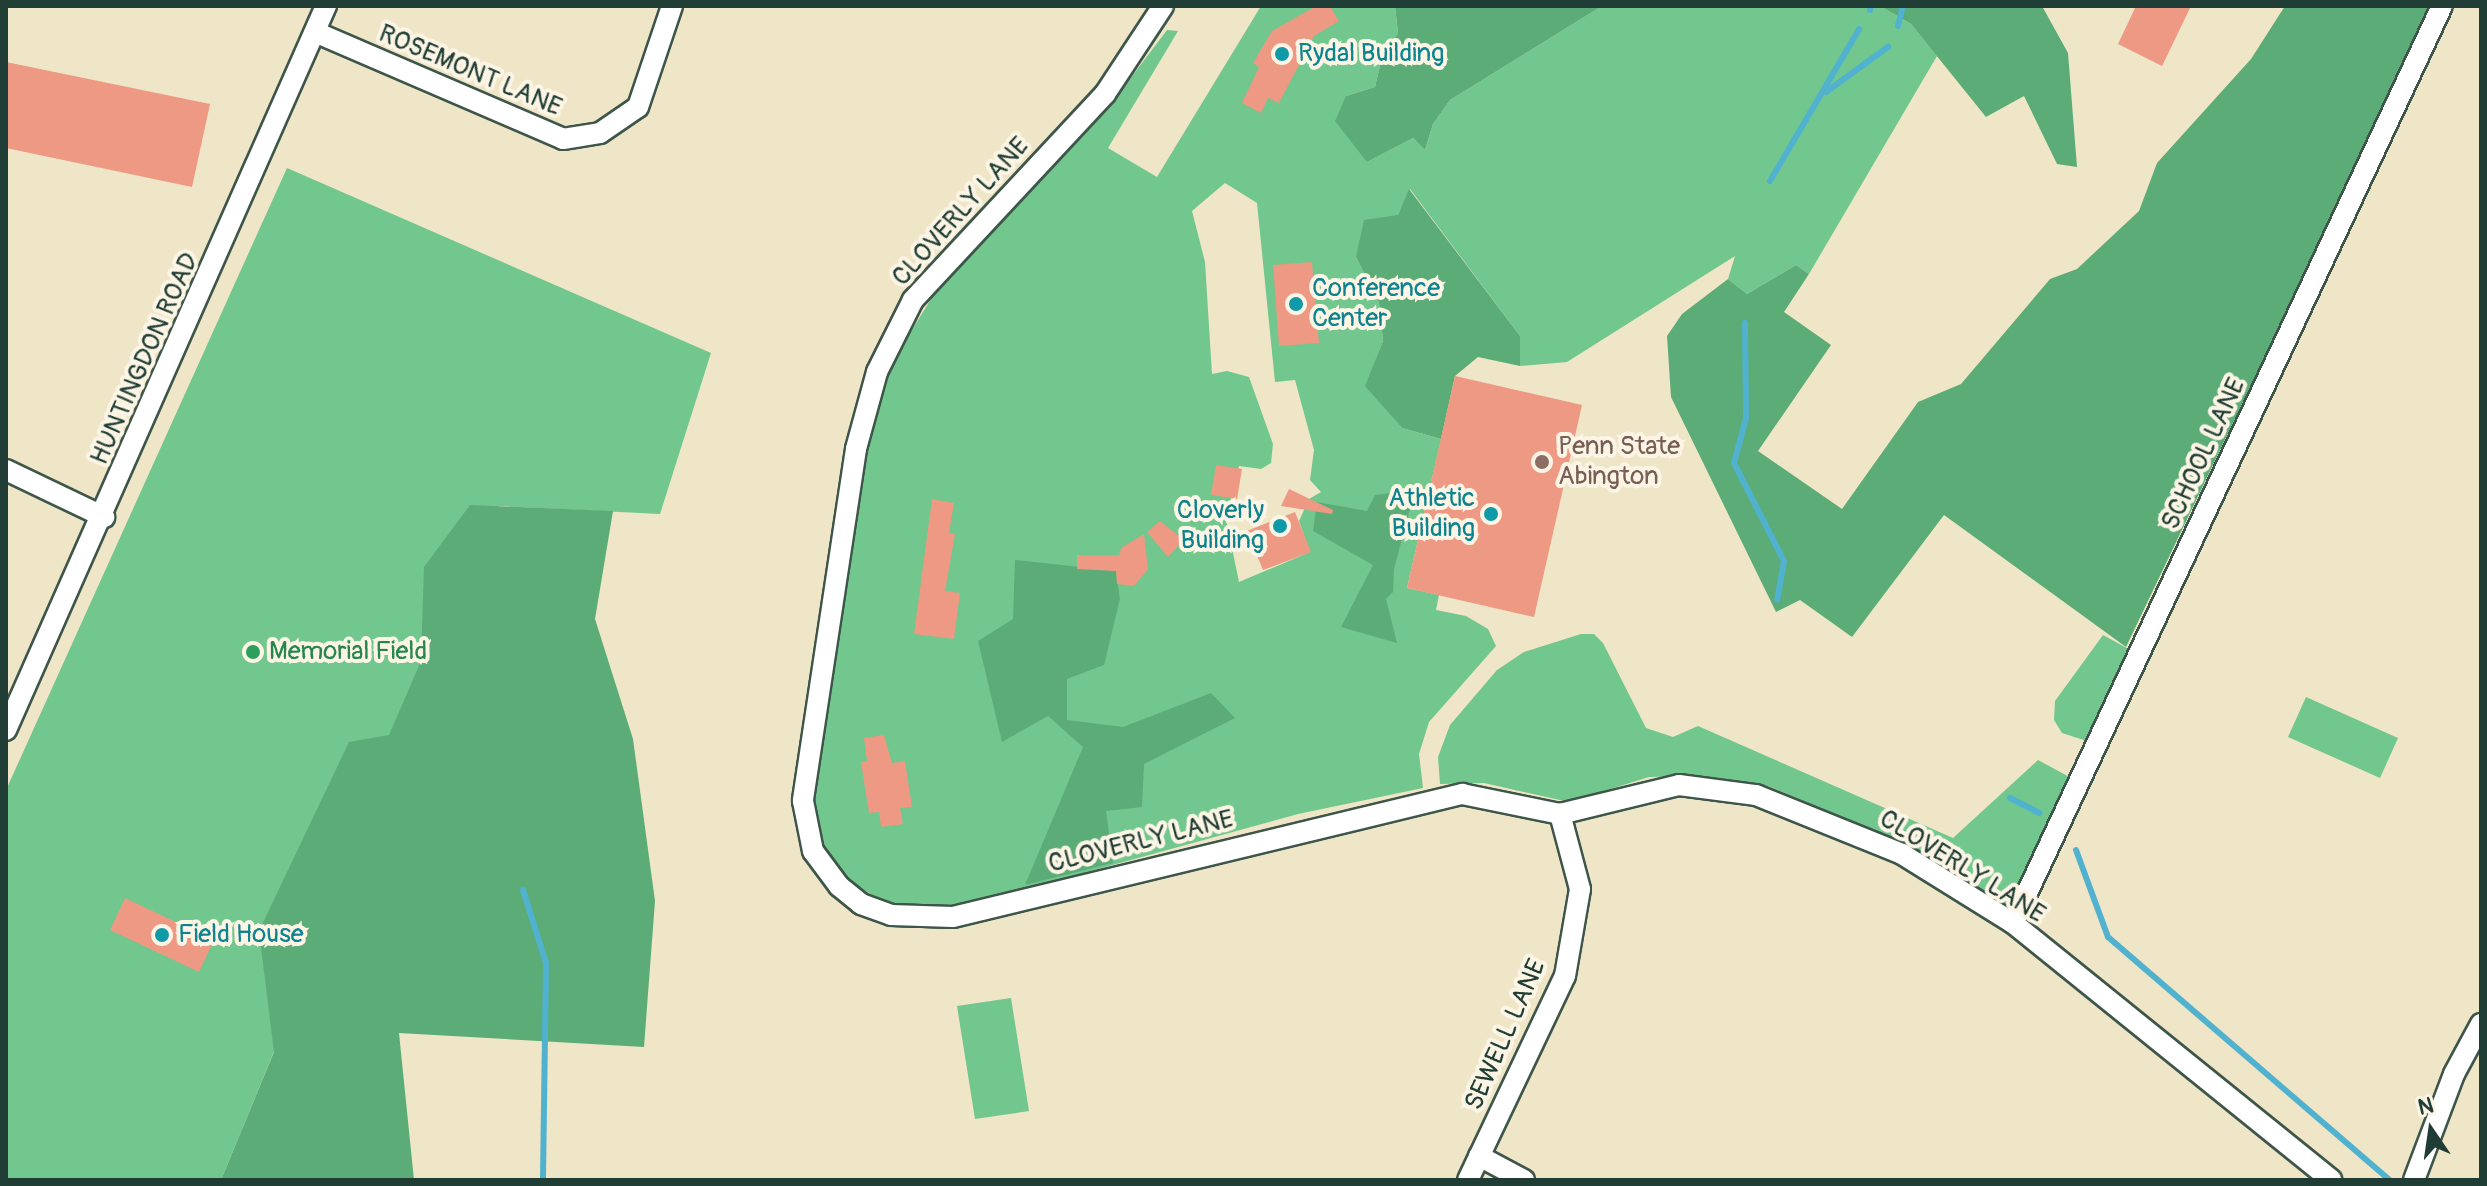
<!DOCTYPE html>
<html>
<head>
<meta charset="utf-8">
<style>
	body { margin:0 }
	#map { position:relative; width:2487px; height:1186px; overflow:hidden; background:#efe5c7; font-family:Pangolin,sans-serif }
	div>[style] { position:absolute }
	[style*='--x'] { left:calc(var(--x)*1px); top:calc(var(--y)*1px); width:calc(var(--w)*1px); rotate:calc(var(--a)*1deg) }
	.green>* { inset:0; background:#71c78d }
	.forest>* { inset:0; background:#5cac78 }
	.stream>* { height:6px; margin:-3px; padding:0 3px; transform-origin:3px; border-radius:3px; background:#51b2d0 }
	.building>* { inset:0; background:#ed9983 }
	.roads { filter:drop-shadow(2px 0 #3e564a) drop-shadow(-2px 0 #3e564a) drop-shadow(0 2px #3e564a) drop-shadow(0 -2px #3e564a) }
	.street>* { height:20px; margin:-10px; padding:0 10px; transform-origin:10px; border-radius:10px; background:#fff }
	.dots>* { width:22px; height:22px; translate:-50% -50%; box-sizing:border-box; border:4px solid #fcf5e5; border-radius:50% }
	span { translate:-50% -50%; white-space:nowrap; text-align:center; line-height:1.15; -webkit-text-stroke:8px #fcf5e5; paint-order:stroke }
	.culture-label { font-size:26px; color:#0d838f }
	.left { translate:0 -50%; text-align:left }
	.right { translate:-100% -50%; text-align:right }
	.street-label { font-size:26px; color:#1f3d34 }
	.education-label { font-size:26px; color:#785e54 }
	.leisure-label { font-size:26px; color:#27864d }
	.frame { position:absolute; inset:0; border:8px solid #1f3d34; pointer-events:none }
	.north { position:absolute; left:2391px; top:1090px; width:80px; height:80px; -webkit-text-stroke:6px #fcf5e5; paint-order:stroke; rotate:347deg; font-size:22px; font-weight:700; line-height:32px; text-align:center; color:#1f3d34 }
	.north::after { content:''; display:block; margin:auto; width:28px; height:36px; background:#1f3d34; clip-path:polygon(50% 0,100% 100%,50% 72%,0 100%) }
</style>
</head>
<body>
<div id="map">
	<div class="green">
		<div style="clip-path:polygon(evenodd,1261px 6px,1395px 6px,1398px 33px,1382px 57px,1375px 87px,1346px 96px,1367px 162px,1413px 138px,1425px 150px,1433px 124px,1450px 100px,1602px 6px,1880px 6px,1911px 24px,1937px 56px,1809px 274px,1796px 265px,1747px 294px,1728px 279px,1735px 256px,1567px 362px,1520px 366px,1520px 336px,1410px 189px,1398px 215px,1356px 257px,1379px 303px,1383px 341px,1366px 386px,1402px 428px,1441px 439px,1407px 588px,1439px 595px,1436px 610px,1466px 616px,1488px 629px,1496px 646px,1429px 722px,1419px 754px,1423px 788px,1298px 814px,978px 902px,926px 909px,883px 902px,845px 878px,826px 857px,815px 826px,815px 792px,870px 430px,887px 380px,902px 346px,947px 273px,1114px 100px,1167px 30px,1178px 31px,1108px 148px,1157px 177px,1261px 6px,1225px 183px,1257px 203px,1275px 382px,1295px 380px,1314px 450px,1310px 480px,1321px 492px,1309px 499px,1299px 521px,1310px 552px,1239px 582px,1226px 519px,1239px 466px,1261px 469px,1271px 463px,1273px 444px,1249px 377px,1227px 371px,1212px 374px,1205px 262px,1192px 211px,1225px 183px)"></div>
		<div style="clip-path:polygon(287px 168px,711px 353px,660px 514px,499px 506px,221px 1180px,6px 1180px,6px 790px)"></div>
		<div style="clip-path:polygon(1581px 634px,1594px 634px,1603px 643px,1646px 728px,1673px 737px,1698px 726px,1953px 838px,2038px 760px,2075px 780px,2009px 916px,1903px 843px,1768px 786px,1699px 776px,1649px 777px,1569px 802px,1484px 783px,1440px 784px,1438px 757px,1450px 725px,1497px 670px,1524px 652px)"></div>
		<div style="clip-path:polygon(2103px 635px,2134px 652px,2093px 743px,2062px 733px,2054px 720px,2055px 701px)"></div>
		<div style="clip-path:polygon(2306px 697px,2398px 738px,2380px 778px,2288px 737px)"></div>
		<div style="clip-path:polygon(1011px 998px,1029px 1111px,975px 1119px,957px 1006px)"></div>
	</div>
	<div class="forest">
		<div style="clip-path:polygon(1395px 6px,1602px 6px,1450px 100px,1433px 124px,1425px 150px,1413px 138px,1367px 162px,1335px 121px,1346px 96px,1375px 87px,1382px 57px,1398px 33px)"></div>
		<div style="clip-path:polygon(1880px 6px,2042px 6px,2068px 53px,2077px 167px,2057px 164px,2024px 96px,1986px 117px,1911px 24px)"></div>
		<div style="clip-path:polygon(2285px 6px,2432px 6px,2126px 647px,1944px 515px,1852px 637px,1800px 600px,1776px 612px,1671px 397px,1667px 336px,1682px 314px,1728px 279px,1747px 294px,1796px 265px,1809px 274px,1784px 312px,1831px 345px,1758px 451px,1842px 509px,1918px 402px,1961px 384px,2050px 279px,2077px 269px,2139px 211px,2157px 163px,2251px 59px)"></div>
		<div style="clip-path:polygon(1409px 189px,1520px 336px,1520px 366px,1478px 357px,1455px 376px,1441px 439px,1402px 428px,1365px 386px,1383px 341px,1379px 303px,1356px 257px,1364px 220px,1398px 215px)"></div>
		<div style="clip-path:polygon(1415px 490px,1394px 569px,1393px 592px,1386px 599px,1397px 643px,1341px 627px,1373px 565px,1313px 531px,1317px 502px,1367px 511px,1375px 495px)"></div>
		<div style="clip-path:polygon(470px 505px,613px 511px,595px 619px,633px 739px,655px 901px,644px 1047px,399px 1033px,414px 1180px,221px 1180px,274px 1052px,259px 931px,349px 742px,389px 735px,421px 661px,424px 567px)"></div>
		<div style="clip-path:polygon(1015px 560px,1116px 571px,1120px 599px,1104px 665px,1067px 679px,1067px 720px,1123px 727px,1211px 693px,1235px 718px,1144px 764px,1142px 807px,1106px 811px,1113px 863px,1025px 885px,1083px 747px,1048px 716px,1002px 742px,978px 641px,1013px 619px)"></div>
	</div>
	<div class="stream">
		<div style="--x:1870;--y:10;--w:4;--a:-76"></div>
		<div style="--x:1898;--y:26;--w:21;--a:-76"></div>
		<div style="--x:1826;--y:92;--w:77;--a:-36"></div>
		<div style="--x:1770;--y:181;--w:176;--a:-59.6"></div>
		<div style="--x:1745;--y:323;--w:95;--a:89.4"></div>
		<div style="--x:1746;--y:418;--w:47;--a:104.9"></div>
		<div style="--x:1734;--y:463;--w:110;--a:63"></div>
		<div style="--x:1784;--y:561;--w:39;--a:100"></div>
		<div style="--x:2010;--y:798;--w:33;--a:27"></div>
		<div style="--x:2076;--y:850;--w:93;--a:69.8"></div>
		<div style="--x:2108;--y:937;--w:372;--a:40.8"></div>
		<div style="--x:523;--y:890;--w:77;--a:72.5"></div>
		<div style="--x:546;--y:963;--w:217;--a:90.8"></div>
	</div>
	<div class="building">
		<div style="clip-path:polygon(1316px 6px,1330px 6px,1339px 21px,1314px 36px,1279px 103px,1268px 98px,1261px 113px,1242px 103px,1259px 67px,1253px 63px,1272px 31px)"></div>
		<div style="clip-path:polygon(2136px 6px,2191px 6px,2162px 66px,2118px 44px)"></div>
		<div style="clip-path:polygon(6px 62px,210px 104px,192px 187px,6px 148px)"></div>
		<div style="clip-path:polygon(1312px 262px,1319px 343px,1279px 346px,1273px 265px)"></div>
		<div style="clip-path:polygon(1455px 376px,1582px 405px,1534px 617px,1407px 588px)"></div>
		<div style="clip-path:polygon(1216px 465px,1242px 469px,1237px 499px,1211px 495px)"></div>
		<div style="clip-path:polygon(1289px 489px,1333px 510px,1332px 514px,1281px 506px)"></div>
		<div style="clip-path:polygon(932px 499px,954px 503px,949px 533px,955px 534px,945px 591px,960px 593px,954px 639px,914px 634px)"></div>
		<div style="clip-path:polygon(1295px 512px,1311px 552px,1263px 570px,1247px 531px)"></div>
		<div style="clip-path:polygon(1160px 521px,1184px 540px,1168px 557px,1147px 532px)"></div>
		<div style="clip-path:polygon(1144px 534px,1148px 569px,1134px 586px,1117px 584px,1116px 571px,1077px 569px,1077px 555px,1119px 555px,1121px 548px)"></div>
		<div style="clip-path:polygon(884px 735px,892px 763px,905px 761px,912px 807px,900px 808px,903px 824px,881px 827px,879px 812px,869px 813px,861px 762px,867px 761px,864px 738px)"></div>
		<div style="clip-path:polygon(125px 898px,214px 940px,199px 972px,110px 930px)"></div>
	</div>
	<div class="roads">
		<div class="street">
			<div style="--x:1163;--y:6;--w:105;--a:123.4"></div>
			<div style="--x:1105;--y:94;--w:282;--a:133"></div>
			<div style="--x:913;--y:300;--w:80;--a:116.6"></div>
			<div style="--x:877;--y:372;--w:80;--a:105.3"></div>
			<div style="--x:856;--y:449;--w:356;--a:98.6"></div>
			<div style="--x:803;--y:801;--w:51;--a:78.7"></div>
			<div style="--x:813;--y:851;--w:44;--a:53.4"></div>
			<div style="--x:839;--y:886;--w:28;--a:39"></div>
			<div style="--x:861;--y:904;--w:32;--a:20"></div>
			<div style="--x:891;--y:915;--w:62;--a:1.8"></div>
			<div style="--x:953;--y:917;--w:524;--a:-13.59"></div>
			<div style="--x:1462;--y:794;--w:100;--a:11.5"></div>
			<div style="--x:1560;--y:814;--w:122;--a:-13.7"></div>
			<div style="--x:1679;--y:785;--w:78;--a:7.4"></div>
			<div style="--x:1756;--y:795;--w:157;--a:22"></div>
			<div style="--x:1902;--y:854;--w:131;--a:31.9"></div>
			<div style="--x:2013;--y:923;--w:409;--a:38.9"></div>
			<div style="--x:315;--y:32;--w:270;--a:23.3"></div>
			<div style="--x:563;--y:139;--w:37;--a:-9"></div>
			<div style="--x:600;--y:133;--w:46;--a:-34.4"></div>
			<div style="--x:638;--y:107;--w:107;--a:-71.4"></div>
			<div style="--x:6;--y:470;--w:109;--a:25.6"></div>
			<div style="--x:6;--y:730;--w:792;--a:-66.16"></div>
			<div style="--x:2013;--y:923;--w:1012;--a:-64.93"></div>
			<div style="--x:1479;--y:1156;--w:51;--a:28.1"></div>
			<div style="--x:1468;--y:1180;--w:226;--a:-64.6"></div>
			<div style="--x:1565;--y:976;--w:88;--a:-80.2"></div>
			<div style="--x:1580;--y:889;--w:78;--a:-104.9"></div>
			<div style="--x:2414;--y:1180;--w:113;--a:-69.3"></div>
			<div style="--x:2454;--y:1074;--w:57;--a:-61.6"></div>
		</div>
	</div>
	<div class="dots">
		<div style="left:1282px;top:54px;background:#0f9aa8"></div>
		<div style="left:1296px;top:304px;background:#0f9aa8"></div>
		<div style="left:1542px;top:462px;background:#8d6e63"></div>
		<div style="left:1491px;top:514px;background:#0f9aa8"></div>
		<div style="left:1280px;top:526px;background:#0f9aa8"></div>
		<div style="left:253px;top:652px;background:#2e9e5b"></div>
		<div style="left:162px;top:935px;background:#0f9aa8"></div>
	</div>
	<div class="culture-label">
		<span class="left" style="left:1298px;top:54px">Rydal Building</span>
		<span class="left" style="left:1312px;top:304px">Conference<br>Center</span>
		<span class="right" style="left:1475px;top:514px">Athletic<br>Building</span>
		<span class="right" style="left:1264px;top:526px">Cloverly<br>Building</span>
		<span class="left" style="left:178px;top:935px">Field House</span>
	</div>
	<div class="street-label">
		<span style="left:470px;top:71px;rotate:23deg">ROSEMONT LANE</span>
		<span style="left:961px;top:212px;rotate:-48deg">CLOVERLY LANE</span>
		<span style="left:145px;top:359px;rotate:-66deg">HUNTINGDON ROAD</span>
		<span style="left:2204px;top:454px;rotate:-65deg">SCHOOL LANE</span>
		<span style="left:1141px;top:842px;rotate:-14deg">CLOVERLY LANE</span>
		<span style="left:1962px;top:867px;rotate:32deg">CLOVERLY LANE</span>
		<span style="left:1506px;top:1035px;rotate:-66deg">SEWELL LANE</span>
	</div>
	<div class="education-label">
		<span class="left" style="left:1558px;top:462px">Penn State<br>Abington</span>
	</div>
	<div class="leisure-label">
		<span class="left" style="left:269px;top:652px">Memorial Field</span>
	</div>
	<div class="frame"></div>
	<div class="north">N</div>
</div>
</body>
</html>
